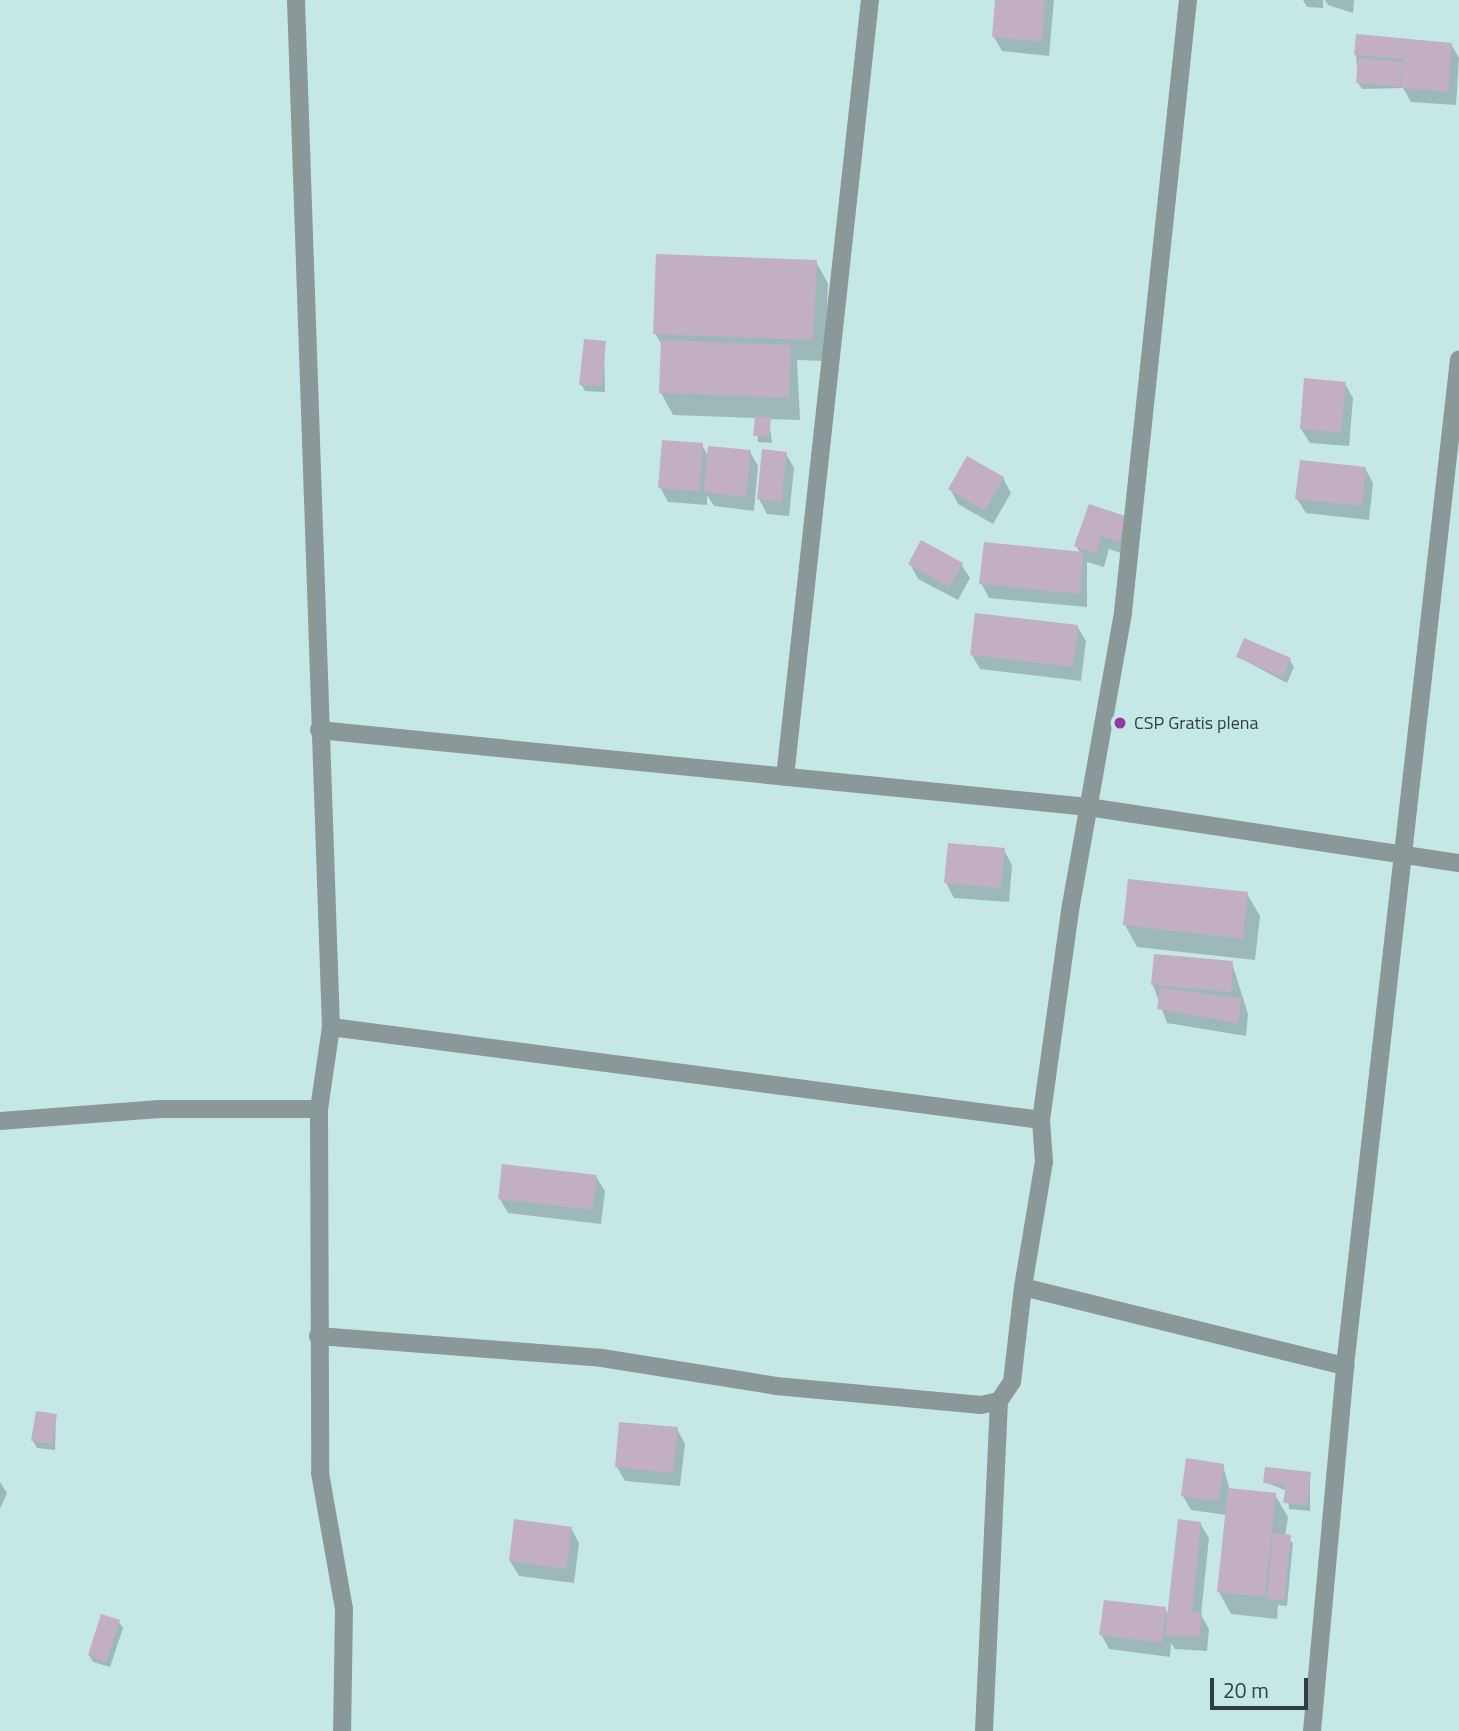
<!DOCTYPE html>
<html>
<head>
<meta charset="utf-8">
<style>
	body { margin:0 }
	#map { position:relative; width:1459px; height:1731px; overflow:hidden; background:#c5e7e6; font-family:"Titillium Web",sans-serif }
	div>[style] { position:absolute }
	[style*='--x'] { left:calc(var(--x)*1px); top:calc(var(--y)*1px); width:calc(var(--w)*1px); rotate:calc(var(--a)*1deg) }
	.shadow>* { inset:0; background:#0003 }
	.building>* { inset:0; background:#c2afc4 }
	.minor>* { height:18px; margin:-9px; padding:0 9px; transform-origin:9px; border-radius:9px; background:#8a9898 }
	.dots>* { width:19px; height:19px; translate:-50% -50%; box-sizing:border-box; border:4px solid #c5e7e6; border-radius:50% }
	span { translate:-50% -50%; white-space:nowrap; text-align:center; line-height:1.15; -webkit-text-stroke:6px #c5e7e6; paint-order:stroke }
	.poi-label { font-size:18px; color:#313e3e }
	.left { translate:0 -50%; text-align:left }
	.scale { position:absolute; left:1210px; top:1678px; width:98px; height:32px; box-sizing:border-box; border:4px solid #313e3e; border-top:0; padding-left:9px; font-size:21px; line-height:24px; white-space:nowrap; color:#313e3e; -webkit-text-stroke:5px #c5e7e6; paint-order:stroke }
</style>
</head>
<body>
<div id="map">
	<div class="shadow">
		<div style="clip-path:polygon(997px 0,1054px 0,1049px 56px,1002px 51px,994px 37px)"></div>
		<div style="clip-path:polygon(1303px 0,1323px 0,1323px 8px,1307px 7px)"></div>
		<div style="clip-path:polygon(1325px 0,1354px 0,1353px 13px,1328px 5px)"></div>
		<div style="clip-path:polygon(1451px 44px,1459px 58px,1456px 105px,1411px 102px,1403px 88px,1362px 89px,1358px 83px,1356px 54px)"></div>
		<div style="clip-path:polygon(816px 262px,828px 283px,825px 361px,797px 360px,800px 420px,769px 419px,772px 443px,758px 442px,756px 418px,673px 415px,661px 393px,663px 347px,655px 333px)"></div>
		<div style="clip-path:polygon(604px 343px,605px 392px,585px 391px,581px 384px)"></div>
		<div style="clip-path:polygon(1345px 384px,1353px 398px,1349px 446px,1310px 443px,1301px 429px)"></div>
		<div style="clip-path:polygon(702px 445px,709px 458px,750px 452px,758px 466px,754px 511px,714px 506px,707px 495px,707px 505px,668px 502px,660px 487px)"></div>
		<div style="clip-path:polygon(786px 454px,794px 468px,789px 516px,767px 514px,759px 499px)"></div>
		<div style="clip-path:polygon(1365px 468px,1373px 483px,1369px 520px,1306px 513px,1297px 499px)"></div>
		<div style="clip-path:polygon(1003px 478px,1011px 493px,993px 524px,958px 504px,950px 489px)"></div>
		<div style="clip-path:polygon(1127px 519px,1127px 555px,1109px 549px,1104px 567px,1087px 562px,1087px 607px,989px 598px,981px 583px,1080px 553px,1076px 546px)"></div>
		<div style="clip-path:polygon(910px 564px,961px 564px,970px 578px,958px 600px,918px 579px)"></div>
		<div style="clip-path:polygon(1077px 626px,1086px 641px,1081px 681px,980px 669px,972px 655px)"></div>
		<div style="clip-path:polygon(1238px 657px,1290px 660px,1294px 667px,1287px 683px)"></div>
		<div style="clip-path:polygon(1004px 850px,1012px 865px,1009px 902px,954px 898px,946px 883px)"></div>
		<div style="clip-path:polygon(1247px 894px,1260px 916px,1255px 960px,1137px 947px,1125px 925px)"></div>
		<div style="clip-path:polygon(1232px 963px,1248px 1014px,1246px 1036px,1167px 1023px,1153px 985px)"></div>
		<div style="clip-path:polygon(596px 1177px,605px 1191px,601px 1224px,508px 1213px,500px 1199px)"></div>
		<div style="clip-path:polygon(56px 1415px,55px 1450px,37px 1448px,33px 1441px)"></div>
		<div style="clip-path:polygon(677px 1429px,685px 1444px,680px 1486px,625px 1481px,617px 1467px)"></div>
		<div style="clip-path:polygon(1223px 1466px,1230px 1490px,1275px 1495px,1288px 1517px,1285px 1536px,1293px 1543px,1287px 1606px,1278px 1605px,1277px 1619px,1231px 1614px,1219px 1592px,1227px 1515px,1191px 1510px,1183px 1496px)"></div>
		<div style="clip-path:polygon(1310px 1474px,1310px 1511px,1289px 1509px,1287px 1491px,1265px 1482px)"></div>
		<div style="clip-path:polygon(0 1482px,7px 1493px,0 1509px)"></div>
		<div style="clip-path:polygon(1200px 1523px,1209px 1538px,1201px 1615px,1209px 1629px,1207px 1651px,1175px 1649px,1171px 1643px,1170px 1657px,1109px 1649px,1101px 1634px,1165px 1609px,1169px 1615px)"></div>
		<div style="clip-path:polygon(571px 1528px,579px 1543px,574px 1583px,519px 1576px,510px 1561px)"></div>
		<div style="clip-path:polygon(119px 1622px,123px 1628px,110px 1667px,93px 1662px,89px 1655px)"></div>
	</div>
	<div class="building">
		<div style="clip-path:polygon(995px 0,1045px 0,1042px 42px,992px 37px)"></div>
		<div style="clip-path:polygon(1356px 34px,1452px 43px,1448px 92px,1401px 88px,1403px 59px,1354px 55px)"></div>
		<div style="clip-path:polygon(1358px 58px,1402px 62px,1400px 87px,1356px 83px)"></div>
		<div style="clip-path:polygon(656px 254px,817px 260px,813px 340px,653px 334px)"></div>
		<div style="clip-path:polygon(584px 339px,606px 341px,602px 386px,579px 385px)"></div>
		<div style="clip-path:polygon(661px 340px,791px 345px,789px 398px,659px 393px)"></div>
		<div style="clip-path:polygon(1304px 378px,1346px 382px,1341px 432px,1300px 429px)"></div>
		<div style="clip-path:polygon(755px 416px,771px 418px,769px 437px,753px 436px)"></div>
		<div style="clip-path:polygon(662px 440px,703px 443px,699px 491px,658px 488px)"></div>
		<div style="clip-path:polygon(708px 446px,751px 450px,746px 497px,704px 492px)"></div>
		<div style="clip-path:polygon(762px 449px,787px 452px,781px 502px,757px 499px)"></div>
		<div style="clip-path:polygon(967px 456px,1004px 477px,985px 511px,948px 489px)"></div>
		<div style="clip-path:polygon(1300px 460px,1366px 467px,1362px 506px,1295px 499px)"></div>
		<div style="clip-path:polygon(1089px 504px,1128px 517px,1119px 542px,1101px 536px,1096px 554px,1074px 546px)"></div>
		<div style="clip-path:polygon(921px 540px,963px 563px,949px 587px,908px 564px)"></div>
		<div style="clip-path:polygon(984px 542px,1083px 552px,1080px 594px,979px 584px)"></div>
		<div style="clip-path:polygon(975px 613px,1078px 625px,1073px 667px,970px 655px)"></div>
		<div style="clip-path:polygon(1244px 638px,1291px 658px,1283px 677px,1236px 657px)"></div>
		<div style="clip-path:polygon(948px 843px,1005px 848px,1001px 888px,944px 883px)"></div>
		<div style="clip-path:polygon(1128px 879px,1248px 892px,1243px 939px,1123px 925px)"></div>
		<div style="clip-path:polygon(1154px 954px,1233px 961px,1231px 992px,1151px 985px)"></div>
		<div style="clip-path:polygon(1160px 988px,1241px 998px,1238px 1023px,1157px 1009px)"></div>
		<div style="clip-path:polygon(502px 1164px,597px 1175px,593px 1210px,498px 1199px)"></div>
		<div style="clip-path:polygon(36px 1411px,57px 1414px,52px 1444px,31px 1441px)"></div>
		<div style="clip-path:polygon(619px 1422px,678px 1427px,673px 1473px,615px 1467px)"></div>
		<div style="clip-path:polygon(1186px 1458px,1224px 1464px,1219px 1501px,1181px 1496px)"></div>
		<div style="clip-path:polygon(1265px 1467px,1311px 1472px,1307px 1505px,1283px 1503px,1286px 1485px,1263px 1483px)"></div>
		<div style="clip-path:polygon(1228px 1488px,1276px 1493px,1265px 1597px,1217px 1592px)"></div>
		<div style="clip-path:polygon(514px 1519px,572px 1527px,566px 1569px,509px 1561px)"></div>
		<div style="clip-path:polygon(1178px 1519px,1201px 1522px,1192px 1612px,1202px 1613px,1199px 1637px,1165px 1635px)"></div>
		<div style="clip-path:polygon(1273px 1533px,1291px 1535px,1284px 1600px,1267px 1599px)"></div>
		<div style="clip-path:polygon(1104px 1600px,1166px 1607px,1162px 1643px,1099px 1635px)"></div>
		<div style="clip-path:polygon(101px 1614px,120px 1620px,106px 1662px,88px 1655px)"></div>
	</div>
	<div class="minor">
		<div style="--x:296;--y:0;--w:1028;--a:88.05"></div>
		<div style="--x:331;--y:1027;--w:83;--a:98.3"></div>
		<div style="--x:319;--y:1109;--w:364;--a:89.8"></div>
		<div style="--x:320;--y:1473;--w:138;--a:80"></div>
		<div style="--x:344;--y:1609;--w:122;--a:90.9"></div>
		<div style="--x:319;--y:730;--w:773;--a:5.72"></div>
		<div style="--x:1088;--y:807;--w:375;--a:8.6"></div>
		<div style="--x:785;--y:777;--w:782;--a:-83.76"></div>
		<div style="--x:331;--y:1027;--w:716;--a:7.46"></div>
		<div style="--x:0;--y:1121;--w:160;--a:-4.3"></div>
		<div style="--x:160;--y:1109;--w:159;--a:0"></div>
		<div style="--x:1023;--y:1287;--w:127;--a:-80.5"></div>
		<div style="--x:1044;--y:1162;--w:42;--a:-94.1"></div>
		<div style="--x:1041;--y:1120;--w:217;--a:-82.1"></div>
		<div style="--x:1071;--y:905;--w:298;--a:-79.9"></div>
		<div style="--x:1123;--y:612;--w:615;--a:-83.94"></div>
		<div style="--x:318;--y:1336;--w:285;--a:4.4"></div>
		<div style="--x:602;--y:1358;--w:176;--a:9.1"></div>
		<div style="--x:776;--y:1386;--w:206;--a:5.3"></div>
		<div style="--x:981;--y:1405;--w:18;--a:-13"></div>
		<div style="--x:999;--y:1401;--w:23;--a:-56"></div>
		<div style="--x:1012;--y:1382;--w:96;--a:-83.4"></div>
		<div style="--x:1023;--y:1287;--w:332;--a:13.8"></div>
		<div style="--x:984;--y:1731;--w:330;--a:-87.4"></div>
		<div style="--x:1312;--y:1731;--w:366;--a:-84.8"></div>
		<div style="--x:1345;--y:1366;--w:1013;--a:-83.54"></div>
	</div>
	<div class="dots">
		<div style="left:1120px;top:723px;background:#9639a3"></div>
	</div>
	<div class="poi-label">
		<span class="left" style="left:1134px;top:723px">CSP Gratis plena</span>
	</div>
	<div class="scale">20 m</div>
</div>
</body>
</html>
